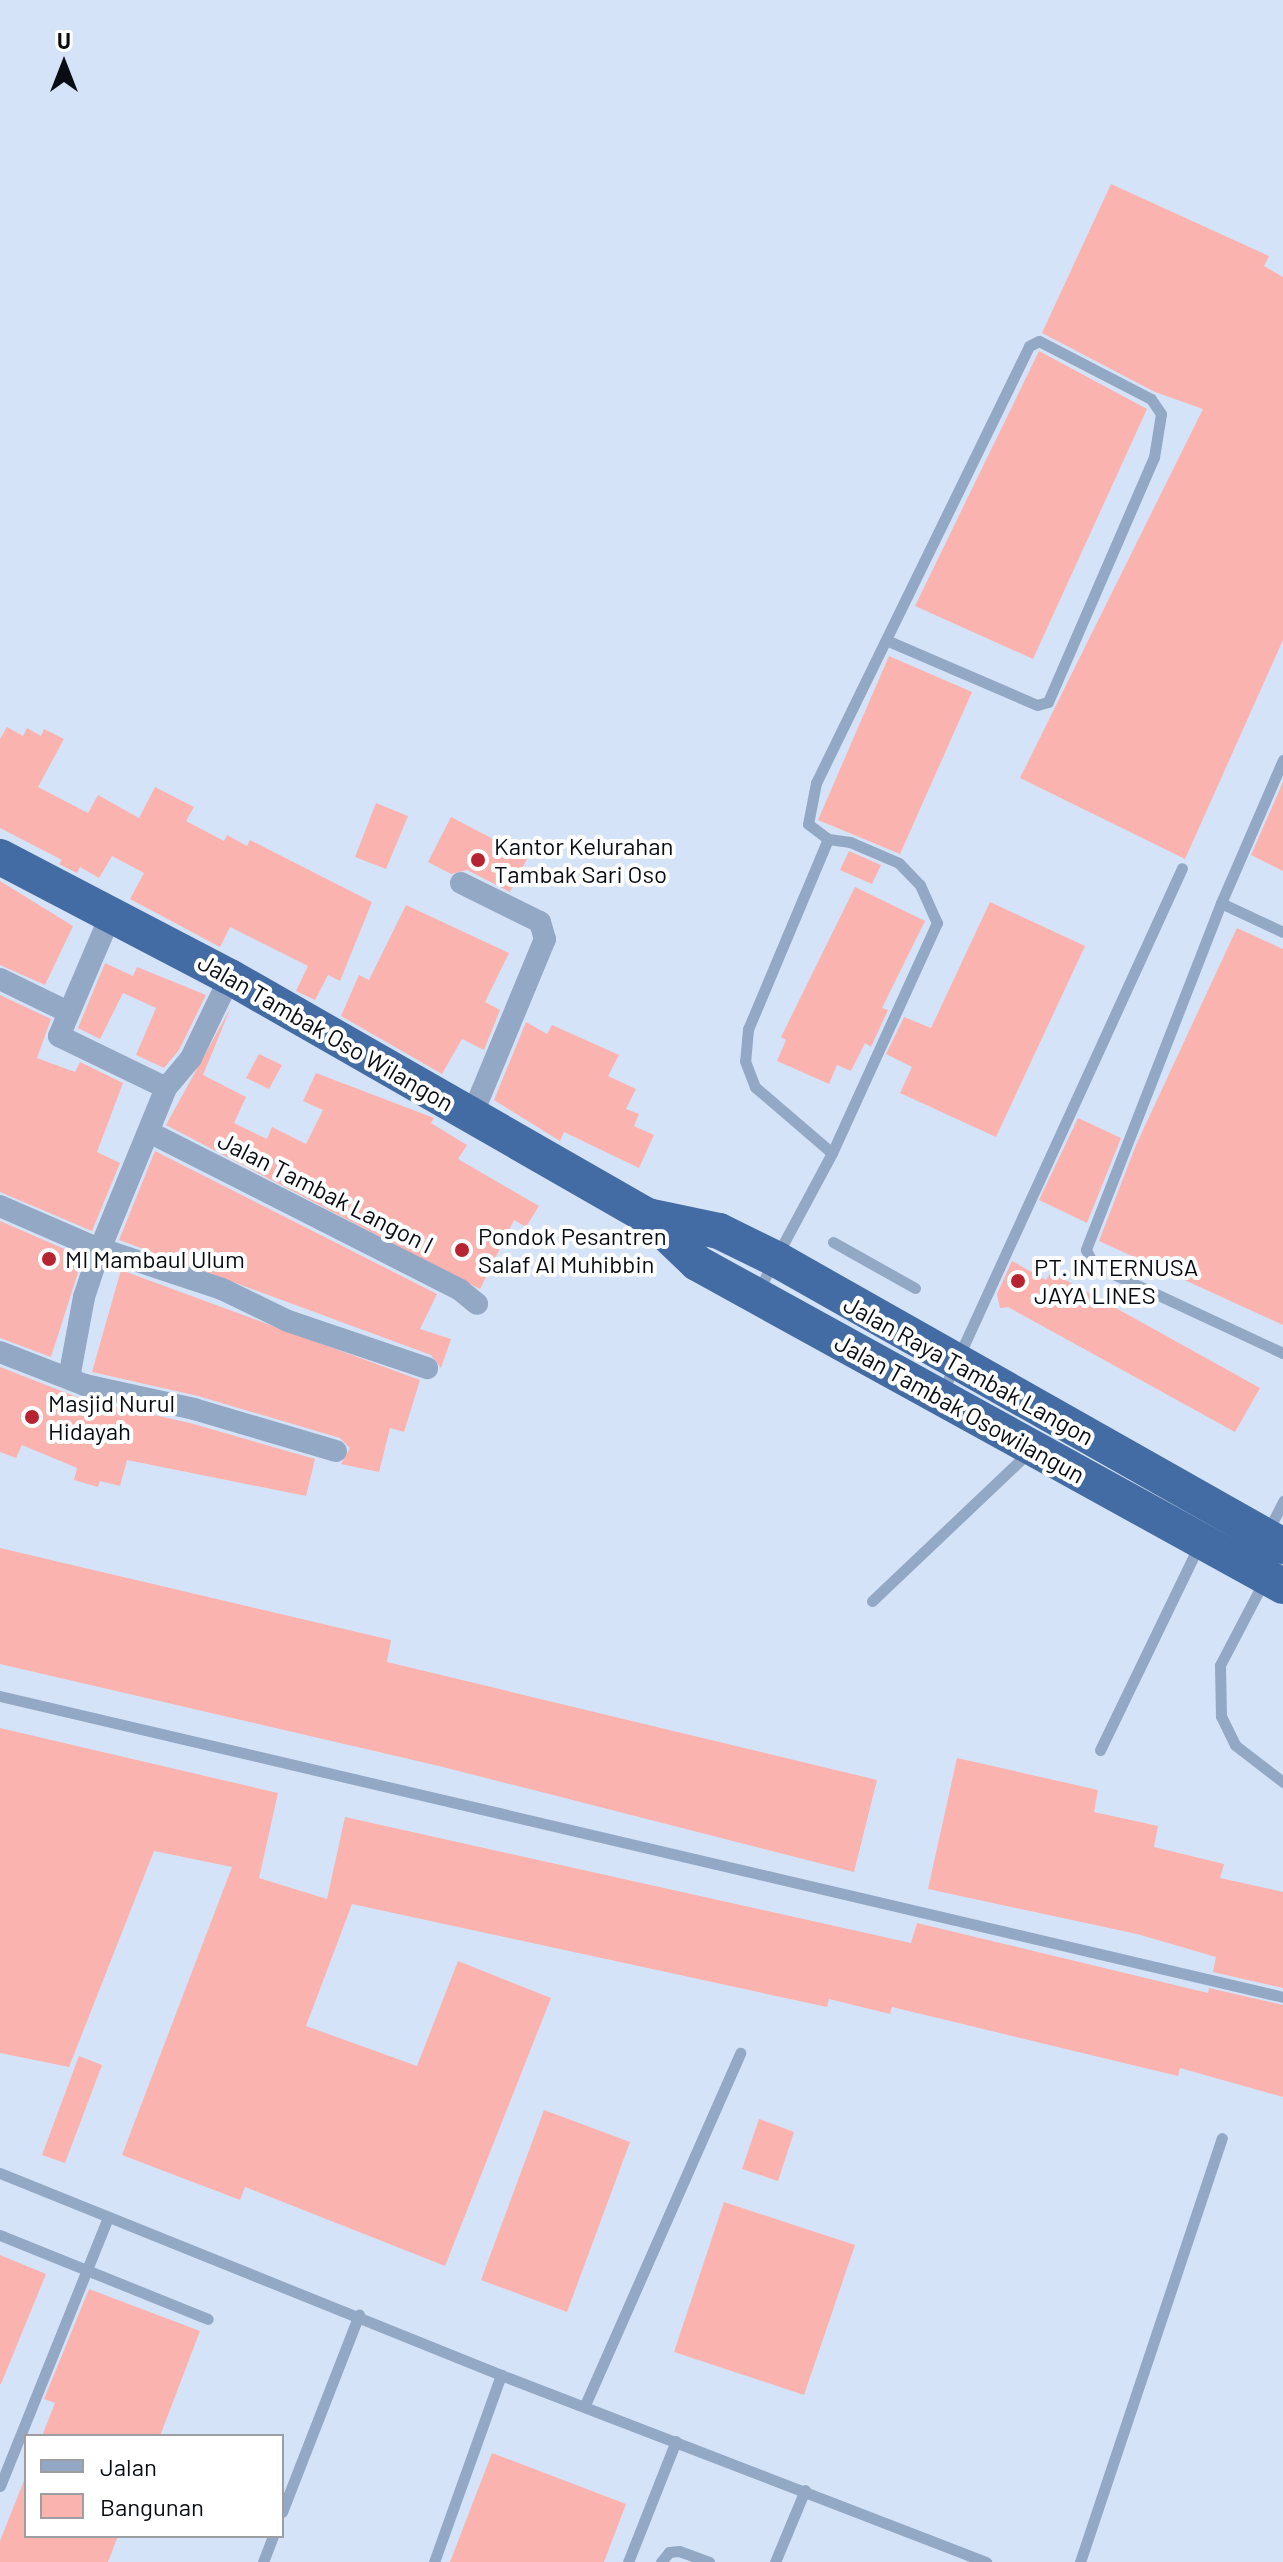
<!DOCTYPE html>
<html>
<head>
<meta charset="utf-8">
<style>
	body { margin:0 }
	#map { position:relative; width:1283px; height:2562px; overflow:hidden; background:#d5e3f8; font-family:Barlow,sans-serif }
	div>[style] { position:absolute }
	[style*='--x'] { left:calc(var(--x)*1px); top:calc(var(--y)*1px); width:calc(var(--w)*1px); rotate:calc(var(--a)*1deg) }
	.building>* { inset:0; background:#fbb3af }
	.service>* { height:11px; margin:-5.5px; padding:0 5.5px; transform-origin:5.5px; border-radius:5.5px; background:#93a8c5 }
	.minor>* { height:22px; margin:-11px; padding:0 11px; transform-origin:11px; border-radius:11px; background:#93a8c5 }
	.trunk>* { height:36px; margin:-18px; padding:0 18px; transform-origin:18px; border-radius:18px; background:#446ca4 }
	.dots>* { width:22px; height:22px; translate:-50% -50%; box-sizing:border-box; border:4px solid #fff; border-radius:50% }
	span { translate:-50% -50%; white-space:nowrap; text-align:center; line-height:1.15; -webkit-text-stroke:8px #fff; paint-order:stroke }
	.poi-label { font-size:24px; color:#080d13 }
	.left { translate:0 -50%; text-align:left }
	.street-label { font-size:24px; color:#080d13 }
	.legend { position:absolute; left:24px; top:2434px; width:260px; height:104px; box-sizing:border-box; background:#fff; border:2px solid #9c9ea1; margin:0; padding:10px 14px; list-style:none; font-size:24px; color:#080d13 }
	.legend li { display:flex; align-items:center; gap:16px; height:40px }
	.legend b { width:40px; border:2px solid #9c9ea1 }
	.north { position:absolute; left:24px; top:24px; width:80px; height:80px; -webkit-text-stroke:6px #fff; paint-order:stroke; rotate:0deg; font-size:22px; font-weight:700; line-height:32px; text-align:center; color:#080d13 }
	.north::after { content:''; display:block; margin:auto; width:28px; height:36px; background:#080d13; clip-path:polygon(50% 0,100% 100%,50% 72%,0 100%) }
</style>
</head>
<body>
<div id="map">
	<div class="building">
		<div style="clip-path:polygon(1111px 184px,1269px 256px,1264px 266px,1283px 277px,1283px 640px,1185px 859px,1020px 778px,1203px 409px,1155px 392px,1042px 333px)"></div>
		<div style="clip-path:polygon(1039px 351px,1147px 409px,1033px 659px,915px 606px)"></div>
		<div style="clip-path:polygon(889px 656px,972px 692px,900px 854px,818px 820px)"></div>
		<div style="clip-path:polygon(7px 727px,23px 736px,27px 728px,41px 736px,44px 729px,64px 739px,38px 787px,88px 813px,98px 795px,139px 818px,155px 787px,194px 807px,186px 821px,224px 841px,227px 835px,247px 846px,250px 840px,372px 902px,340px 981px,328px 975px,315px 1000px,296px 991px,308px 966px,230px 927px,220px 947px,130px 899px,144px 873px,112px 856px,99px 878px,80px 867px,77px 873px,59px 864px,62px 860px,0 828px,0 739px)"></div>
		<div style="clip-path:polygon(1283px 782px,1283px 871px,1251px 855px)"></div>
		<div style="clip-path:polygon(376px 803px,408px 816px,386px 869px,355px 857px)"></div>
		<div style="clip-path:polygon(451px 817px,528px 857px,510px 892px,467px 870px,451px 874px,428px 862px)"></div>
		<div style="clip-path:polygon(849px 851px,881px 865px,872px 884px,840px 870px)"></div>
		<div style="clip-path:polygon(0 881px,73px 926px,45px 985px,0 965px)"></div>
		<div style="clip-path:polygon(855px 887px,925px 921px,882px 1008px,888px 1010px,871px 1047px,865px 1043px,851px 1071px,837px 1065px,829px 1084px,777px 1061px,786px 1040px,781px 1037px)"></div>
		<div style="clip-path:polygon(990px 902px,1085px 946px,996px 1137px,900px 1093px,912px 1067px,886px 1054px,904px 1017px,931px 1028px)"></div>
		<div style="clip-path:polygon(406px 905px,509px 953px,485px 1002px,500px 1010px,484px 1050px,462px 1039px,442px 1074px,341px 1016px,359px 975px,369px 980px)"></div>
		<div style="clip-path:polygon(1237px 928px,1283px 949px,1283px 1325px,1099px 1241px,1136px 1145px)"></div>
		<div style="clip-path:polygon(105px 963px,133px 976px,137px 967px,206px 995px,179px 1050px,164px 1068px,136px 1055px,156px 1008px,123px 993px,100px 1039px,78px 1028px)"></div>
		<div style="clip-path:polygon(0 995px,51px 1019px,37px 1058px,75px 1072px,80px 1062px,123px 1083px,97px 1152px,120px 1163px,92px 1231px,0 1192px)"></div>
		<div style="clip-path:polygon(231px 1007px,203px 1075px,246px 1097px,234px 1123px,267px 1139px,272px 1127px,306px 1144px,323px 1110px,303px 1101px,316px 1073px,434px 1118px,431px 1123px,467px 1145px,458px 1159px,539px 1206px,526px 1227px,514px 1220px,480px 1289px,166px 1125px)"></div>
		<div style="clip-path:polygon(526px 1022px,547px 1034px,552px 1025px,619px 1055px,608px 1076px,636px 1089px,626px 1109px,639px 1114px,634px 1126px,654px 1135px,639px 1168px,564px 1132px,560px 1141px,494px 1100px)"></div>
		<div style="clip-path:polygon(259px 1054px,282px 1065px,269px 1089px,246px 1078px)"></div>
		<div style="clip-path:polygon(1078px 1118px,1121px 1138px,1087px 1223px,1039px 1200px)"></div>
		<div style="clip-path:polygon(155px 1151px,437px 1294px,420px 1329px,451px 1339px,441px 1368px,431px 1355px,119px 1240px)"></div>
		<div style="clip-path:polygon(0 1221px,83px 1257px,51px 1357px,0 1338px)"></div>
		<div style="clip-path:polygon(1012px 1261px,1046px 1280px,1051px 1272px,1260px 1388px,1235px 1432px,1008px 1307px,1000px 1308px,997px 1294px)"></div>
		<div style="clip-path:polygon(121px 1270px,420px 1380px,404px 1432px,390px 1428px,379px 1472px,341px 1464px,350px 1448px,340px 1438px,198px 1396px,92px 1372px)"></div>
		<div style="clip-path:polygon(0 1367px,82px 1399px,190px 1423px,315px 1459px,306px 1496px,127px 1460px,120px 1486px,100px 1481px,98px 1487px,74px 1480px,77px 1468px,22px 1445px,16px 1458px,0 1452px)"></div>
		<div style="clip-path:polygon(0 1548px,391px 1640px,387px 1662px,877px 1780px,854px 1872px,439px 1766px,0 1664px)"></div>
		<div style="clip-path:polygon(0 1728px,278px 1793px,259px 1878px,327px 1899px,345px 1817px,911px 1943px,917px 1923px,1208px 1993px,1209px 1988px,1283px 2005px,1283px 2097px,1180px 2068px,1178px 2076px,892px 2007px,890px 2014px,829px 1999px,827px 2007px,352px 1904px,306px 2026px,417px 2066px,458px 1961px,551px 1998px,445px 2266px,245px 2187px,240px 2200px,122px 2155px,232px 1867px,154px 1851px,69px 2067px,0 2053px)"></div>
		<div style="clip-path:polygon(957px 1758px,1098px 1790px,1094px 1812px,1158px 1826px,1154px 1847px,1224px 1864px,1220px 1878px,1283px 1892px,1283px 1988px,1213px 1972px,1216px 1957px,1137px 1934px,928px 1889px)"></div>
		<div style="clip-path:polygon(79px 2056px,102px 2065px,65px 2163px,42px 2155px)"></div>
		<div style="clip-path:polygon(544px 2110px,630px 2142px,567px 2312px,481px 2280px)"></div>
		<div style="clip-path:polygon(759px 2119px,794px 2132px,778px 2181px,742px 2169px)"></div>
		<div style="clip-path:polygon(724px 2202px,855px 2245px,804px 2395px,674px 2352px)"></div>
		<div style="clip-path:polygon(0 2255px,46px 2274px,1px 2384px,0 2384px)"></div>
		<div style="clip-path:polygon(89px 2289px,200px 2331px,160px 2436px,42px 2436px,55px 2403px,44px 2399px)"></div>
		<div style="clip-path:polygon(492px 2453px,626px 2504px,604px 2562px,450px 2562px)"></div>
		<div style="clip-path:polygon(25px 2478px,26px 2536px,118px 2536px,108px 2562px,0 2562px,0 2541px)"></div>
	</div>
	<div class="service">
		<div style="--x:828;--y:839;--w:206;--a:112.8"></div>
		<div style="--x:748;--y:1029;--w:32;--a:95"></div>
		<div style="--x:745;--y:1061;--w:28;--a:69"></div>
		<div style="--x:755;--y:1087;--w:101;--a:40.6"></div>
		<div style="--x:832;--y:1153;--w:253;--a:-65.5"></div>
		<div style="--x:937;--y:923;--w:42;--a:-114.1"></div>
		<div style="--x:920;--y:885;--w:30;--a:-134"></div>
		<div style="--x:899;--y:863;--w:53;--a:-156.8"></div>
		<div style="--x:850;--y:842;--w:22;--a:-172"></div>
		<div style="--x:828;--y:839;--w:25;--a:-143"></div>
		<div style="--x:808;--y:824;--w:42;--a:-79"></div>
		<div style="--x:816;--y:783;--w:486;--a:-64"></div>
		<div style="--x:1029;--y:346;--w:11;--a:-27"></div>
		<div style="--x:1039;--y:341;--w:126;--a:27.4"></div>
		<div style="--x:1151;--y:399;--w:18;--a:56"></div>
		<div style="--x:1161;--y:414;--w:44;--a:99.2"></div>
		<div style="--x:1154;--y:457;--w:267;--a:113.4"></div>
		<div style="--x:1048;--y:702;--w:11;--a:165"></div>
		<div style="--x:1037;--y:705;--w:164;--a:-156.7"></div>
		<div style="--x:1221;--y:903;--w:156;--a:-66.6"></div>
		<div style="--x:1283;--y:932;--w:68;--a:-154.9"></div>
		<div style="--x:1221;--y:903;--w:372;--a:111.3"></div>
		<div style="--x:1086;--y:1250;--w:17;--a:62"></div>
		<div style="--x:1094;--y:1265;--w:208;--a:25"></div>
		<div style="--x:833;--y:1242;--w:94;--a:29.3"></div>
		<div style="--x:758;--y:1291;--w:157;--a:-61.8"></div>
		<div style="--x:942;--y:1393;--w:577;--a:-65.43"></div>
		<div style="--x:1268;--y:1531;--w:34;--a:-63"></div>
		<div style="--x:1265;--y:1579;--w:97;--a:117.6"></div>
		<div style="--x:1220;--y:1665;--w:51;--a:88.9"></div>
		<div style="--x:1221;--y:1716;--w:32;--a:64"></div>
		<div style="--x:1235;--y:1745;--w:61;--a:37.6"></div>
		<div style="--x:872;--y:1601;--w:215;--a:-43.5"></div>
		<div style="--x:0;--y:1696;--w:1318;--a:13.2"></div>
		<div style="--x:1100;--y:1750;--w:228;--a:-64.2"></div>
		<div style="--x:0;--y:2173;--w:540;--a:21.96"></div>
		<div style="--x:501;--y:2375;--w:520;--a:21.08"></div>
		<div style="--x:0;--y:2235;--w:224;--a:22"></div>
		<div style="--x:585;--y:2405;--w:385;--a:-66.2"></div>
		<div style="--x:0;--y:2486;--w:289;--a:-68.1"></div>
		<div style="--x:282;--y:2512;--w:212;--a:-68.7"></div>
		<div style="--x:263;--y:2562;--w:28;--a:-69"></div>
		<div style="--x:434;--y:2562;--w:199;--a:-70.3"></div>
		<div style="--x:628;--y:2562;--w:130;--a:-68.4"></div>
		<div style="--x:661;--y:2562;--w:13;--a:-51"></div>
		<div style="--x:669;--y:2552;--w:10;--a:-6"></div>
		<div style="--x:679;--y:2551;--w:32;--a:20"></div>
		<div style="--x:775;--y:2562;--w:78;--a:-67.4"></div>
		<div style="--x:1080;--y:2562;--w:447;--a:-71.5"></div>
	</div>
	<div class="minor">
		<div style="--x:461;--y:883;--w:88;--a:26.3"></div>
		<div style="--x:540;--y:922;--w:18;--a:74"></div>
		<div style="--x:545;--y:939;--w:191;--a:112.5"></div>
		<div style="--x:112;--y:912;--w:135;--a:113.1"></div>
		<div style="--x:59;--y:1036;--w:119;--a:25.9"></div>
		<div style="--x:0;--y:979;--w:73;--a:25.9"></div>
		<div style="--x:149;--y:1132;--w:349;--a:26.9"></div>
		<div style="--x:460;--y:1290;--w:22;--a:39"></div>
		<div style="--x:0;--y:1206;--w:100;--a:23.5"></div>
		<div style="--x:92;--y:1246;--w:137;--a:18.3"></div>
		<div style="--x:222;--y:1289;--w:73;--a:25.9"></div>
		<div style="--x:288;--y:1321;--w:147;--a:18.7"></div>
		<div style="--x:0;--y:1352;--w:91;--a:21.2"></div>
		<div style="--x:85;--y:1385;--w:112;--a:12.4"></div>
		<div style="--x:194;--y:1409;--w:148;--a:16.5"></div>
		<div style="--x:69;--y:1378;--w:82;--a:-79.5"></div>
		<div style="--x:84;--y:1297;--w:51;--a:-71.6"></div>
		<div style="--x:100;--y:1249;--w:174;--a:-67.7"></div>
		<div style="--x:166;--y:1088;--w:39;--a:-50"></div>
		<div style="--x:191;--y:1058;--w:90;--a:-64.3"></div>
	</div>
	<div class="trunk">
		<div style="--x:0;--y:857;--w:259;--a:27.6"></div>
		<div style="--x:230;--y:977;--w:482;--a:29.8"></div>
		<div style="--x:648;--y:1216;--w:68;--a:43.8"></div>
		<div style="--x:697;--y:1263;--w:669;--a:28.86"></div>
		<div style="--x:648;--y:1216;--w:73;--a:11.9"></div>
		<div style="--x:719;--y:1231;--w:64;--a:26.2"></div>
		<div style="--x:776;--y:1259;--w:583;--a:29.51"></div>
	</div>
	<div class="dots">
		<div style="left:478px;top:860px;background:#b62431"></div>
		<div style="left:462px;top:1250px;background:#b62431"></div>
		<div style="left:49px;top:1259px;background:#b62431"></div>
		<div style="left:1018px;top:1281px;background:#b62431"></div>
		<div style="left:32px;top:1417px;background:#b62431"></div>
	</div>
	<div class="poi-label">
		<span class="left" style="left:494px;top:860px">Kantor Kelurahan<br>Tambak Sari Oso</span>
		<span class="left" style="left:478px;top:1250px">Pondok Pesantren<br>Salaf Al Muhibbin</span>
		<span class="left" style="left:65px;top:1259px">MI Mambaul Ulum</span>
		<span class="left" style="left:1034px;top:1281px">PT. INTERNUSA<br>JAYA LINES</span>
		<span class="left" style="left:48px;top:1417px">Masjid Nurul<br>Hidayah</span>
	</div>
	<div class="street-label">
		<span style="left:326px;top:1032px;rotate:30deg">Jalan Tambak Oso Wilangon</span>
		<span style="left:326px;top:1192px;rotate:27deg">Jalan Tambak Langon I</span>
		<span style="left:969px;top:1370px;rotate:29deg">Jalan Raya Tambak Langon</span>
		<span style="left:960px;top:1408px;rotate:29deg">Jalan Tambak Osowilangun</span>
	</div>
	<ul class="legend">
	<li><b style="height:10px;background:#93a8c5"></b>Jalan</li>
	<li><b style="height:22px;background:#fbb3af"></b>Bangunan</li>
	</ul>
	<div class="north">U</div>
</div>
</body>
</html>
